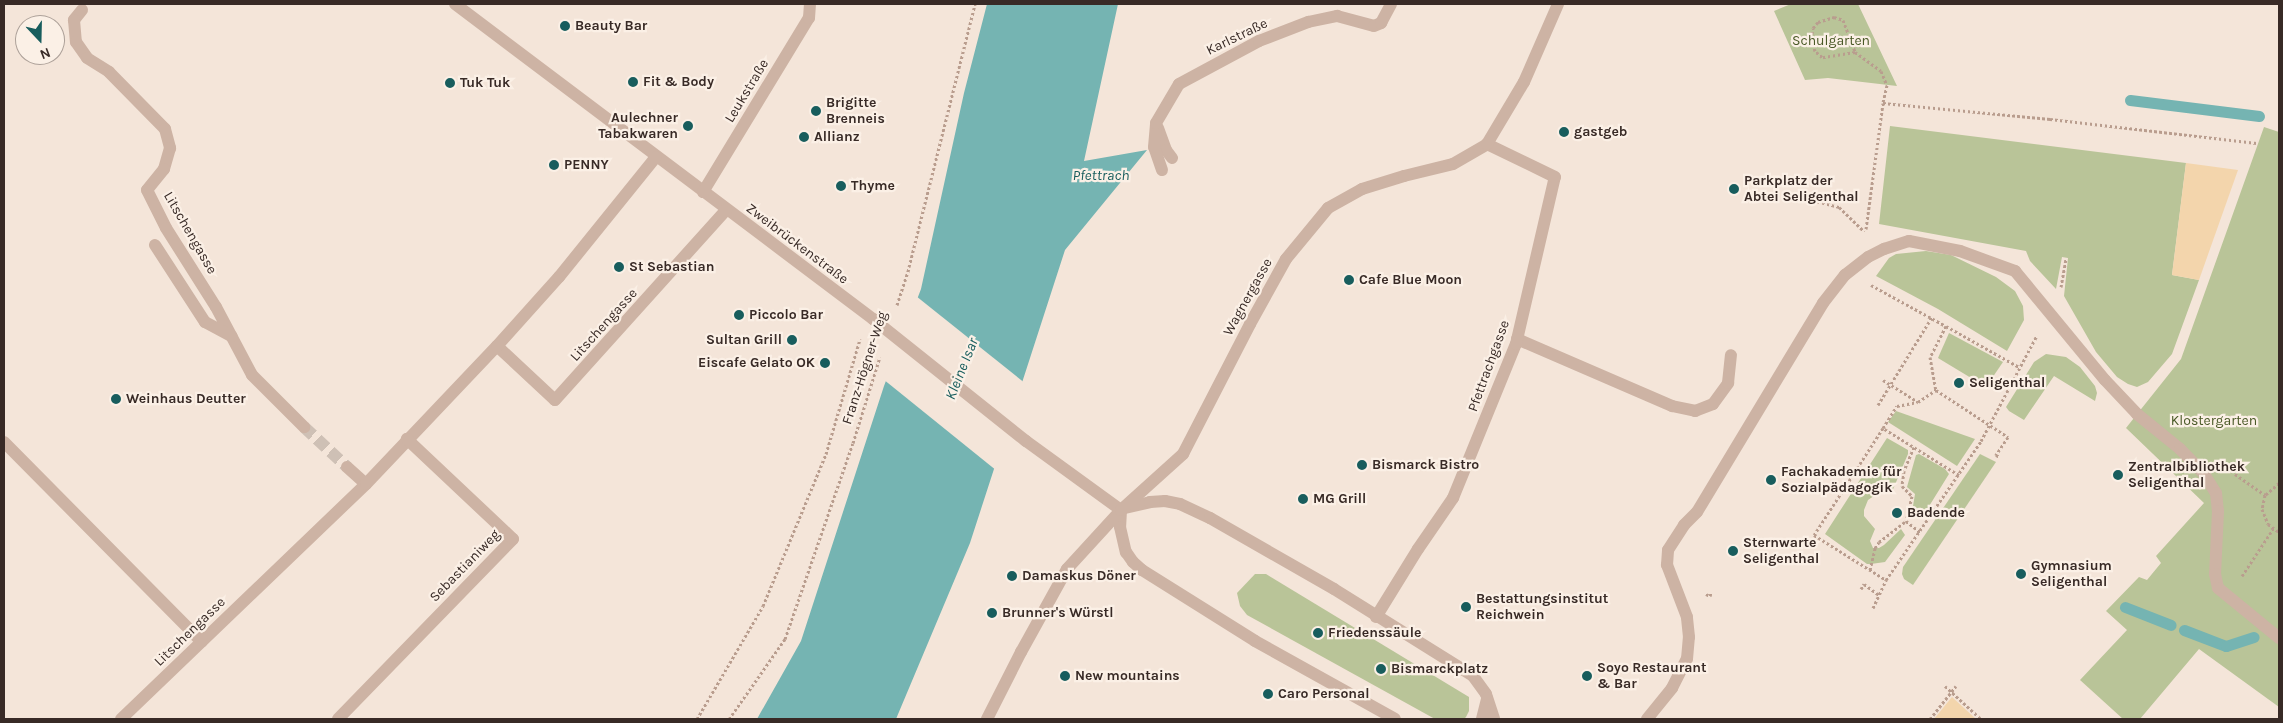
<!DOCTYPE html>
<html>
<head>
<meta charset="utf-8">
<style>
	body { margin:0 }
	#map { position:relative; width:2283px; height:723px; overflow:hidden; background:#f4e5d9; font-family:Karla,sans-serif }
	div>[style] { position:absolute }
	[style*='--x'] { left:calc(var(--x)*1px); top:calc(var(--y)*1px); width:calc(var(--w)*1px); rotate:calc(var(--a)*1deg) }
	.green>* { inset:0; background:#b9c498 }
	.sand>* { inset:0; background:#f3d5ac }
	.water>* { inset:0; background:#75b4b2 }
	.pier>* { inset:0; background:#f4e5d9 }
	.stream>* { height:11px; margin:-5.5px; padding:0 5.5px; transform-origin:5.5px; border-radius:5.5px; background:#75b4b2 }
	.minor-tunnel>* { height:12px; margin-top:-6px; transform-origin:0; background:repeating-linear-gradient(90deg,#cec0b5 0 12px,transparent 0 18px) }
	.path>* { height:3px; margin-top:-1.5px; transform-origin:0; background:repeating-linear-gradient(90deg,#b99d8e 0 2.5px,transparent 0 5px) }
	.minor>* { height:12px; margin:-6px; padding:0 6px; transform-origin:6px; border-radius:6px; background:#cdb3a4 }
	.path-bridge>* { height:3px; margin-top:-1.5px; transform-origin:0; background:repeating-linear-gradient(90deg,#b99d8e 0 2.5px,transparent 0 5px) }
	.minor-bridge>* { height:12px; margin:-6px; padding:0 6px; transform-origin:6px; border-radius:6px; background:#cdb3a4 }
	.dots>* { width:14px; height:14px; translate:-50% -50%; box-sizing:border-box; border:2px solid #fbf0e6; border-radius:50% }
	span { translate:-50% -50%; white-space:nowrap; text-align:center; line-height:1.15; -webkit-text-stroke:4.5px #fbf0e6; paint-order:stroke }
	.poi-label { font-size:14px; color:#382a26; font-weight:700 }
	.left { translate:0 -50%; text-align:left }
	.right { translate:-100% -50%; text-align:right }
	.street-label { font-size:14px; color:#382a26 }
	.park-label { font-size:14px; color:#4a5927 }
	.water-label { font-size:15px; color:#185d5d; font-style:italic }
	.frame { position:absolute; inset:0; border:5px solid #382a26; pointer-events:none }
	.north { position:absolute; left:15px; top:15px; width:50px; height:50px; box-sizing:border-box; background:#fbf0e6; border:1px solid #ada199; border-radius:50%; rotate:159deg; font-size:14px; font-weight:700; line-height:20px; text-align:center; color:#382a26 }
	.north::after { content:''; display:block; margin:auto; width:18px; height:22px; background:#185d5d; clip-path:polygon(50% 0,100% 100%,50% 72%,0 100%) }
</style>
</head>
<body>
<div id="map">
	<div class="green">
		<div style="clip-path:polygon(1791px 4px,1858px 4px,1897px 86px,1828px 78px,1805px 80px,1774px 11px)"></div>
		<div style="clip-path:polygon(1890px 126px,2186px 163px,2172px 275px,2199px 280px,2172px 354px,2148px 382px,2137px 387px,2128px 384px,2117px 377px,2096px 352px,2064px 296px,2068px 258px,2062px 257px,2056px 289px,2030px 261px,2026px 251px,1879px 224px)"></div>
		<div style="clip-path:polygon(2264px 127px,2279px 132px,2279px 707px,2199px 649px,2140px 719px,2123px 719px,2080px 680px,2127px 630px,2106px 611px,2139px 577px,2147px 580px,2161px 563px,2156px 556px,2204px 503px,2126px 428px,2181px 359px)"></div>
		<div style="clip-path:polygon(1926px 251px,1951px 255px,1996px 277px,2015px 291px,2023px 306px,2024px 320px,2007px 351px,1938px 309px,1876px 276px,1889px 258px,1896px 254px)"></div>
		<div style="clip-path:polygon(1949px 333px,2003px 362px,1986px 387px,1938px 358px)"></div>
		<div style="clip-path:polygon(2046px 354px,2066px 357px,2080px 367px,2095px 386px,2097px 393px,2095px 401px,2054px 376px,2024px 420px,2009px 411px,2006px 407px,2034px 362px)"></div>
		<div style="clip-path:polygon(1896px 411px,1975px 439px,1957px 466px,1888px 422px)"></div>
		<div style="clip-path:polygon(1887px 438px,1908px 450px,1908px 454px,1891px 494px,1881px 491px,1868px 500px,1864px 510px,1864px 516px,1875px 529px,1870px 541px,1873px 548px,1879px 548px,1884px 545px,1901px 529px,1905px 535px,1885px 562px,1871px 564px,1867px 564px,1825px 534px)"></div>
		<div style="clip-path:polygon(1919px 454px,1945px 469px,1949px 474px,1923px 516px,1919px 517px,1912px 512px,1915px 494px,1907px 487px,1916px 455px)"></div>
		<div style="clip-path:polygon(1980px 454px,1996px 462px,1913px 585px,1904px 579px,1902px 574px,1903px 567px)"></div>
		<div style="clip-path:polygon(1255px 574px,1266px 574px,1469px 697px,1469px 711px,1466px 717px,1464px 719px,1435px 719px,1247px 615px,1240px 606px,1237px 593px)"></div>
	</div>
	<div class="sand">
		<div style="clip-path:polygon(2186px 163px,2238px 170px,2199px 280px,2172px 275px)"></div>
		<div style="clip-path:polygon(1952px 697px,1976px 719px,1934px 719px)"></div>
	</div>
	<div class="water">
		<div style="clip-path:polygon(987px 4px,1118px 4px,1084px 161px,1147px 150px,1065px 250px,970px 543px,896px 719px,757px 719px,801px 641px,884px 386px,921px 289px,964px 93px)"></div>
	</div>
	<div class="pier">
		<div style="clip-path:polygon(916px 296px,1026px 384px,997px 471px,883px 379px)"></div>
	</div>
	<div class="stream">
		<div style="--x:2130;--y:100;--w:130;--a:7.1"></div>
		<div style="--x:2125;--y:607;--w:49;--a:21.4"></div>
		<div style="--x:2184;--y:630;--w:45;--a:20.9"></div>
		<div style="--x:2226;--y:646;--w:29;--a:-18"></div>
	</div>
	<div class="minor-tunnel">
		<div style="--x:304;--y:427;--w:59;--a:42.9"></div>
	</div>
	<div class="path">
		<div style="--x:1855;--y:52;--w:33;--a:171"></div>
		<div style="--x:1822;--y:57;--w:9;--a:-139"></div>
		<div style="--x:1815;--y:51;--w:13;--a:-108"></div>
		<div style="--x:1811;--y:39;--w:11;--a:-80"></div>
		<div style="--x:1813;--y:28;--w:8;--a:-50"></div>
		<div style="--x:1818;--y:22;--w:17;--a:-17"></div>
		<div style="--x:1834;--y:17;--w:9;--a:18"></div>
		<div style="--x:1843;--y:20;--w:34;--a:69"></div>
		<div style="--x:1855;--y:52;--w:32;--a:36"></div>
		<div style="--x:1881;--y:71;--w:15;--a:67"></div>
		<div style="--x:1887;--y:85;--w:18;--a:103"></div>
		<div style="--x:1793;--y:195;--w:48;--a:14.6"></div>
		<div style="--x:1839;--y:207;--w:35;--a:44"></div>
		<div style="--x:1866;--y:229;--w:127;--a:-82.3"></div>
		<div style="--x:1883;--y:103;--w:168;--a:5.5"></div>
		<div style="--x:2050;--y:119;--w:208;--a:6.6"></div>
		<div style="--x:1871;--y:285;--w:85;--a:28.7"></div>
		<div style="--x:1946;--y:326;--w:35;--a:117"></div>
		<div style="--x:1930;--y:357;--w:34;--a:80"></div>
		<div style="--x:2061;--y:287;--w:29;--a:-80"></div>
		<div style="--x:897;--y:305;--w:40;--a:-72"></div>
		<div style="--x:909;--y:267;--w:271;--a:-75.9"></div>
		<div style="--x:1946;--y:326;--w:84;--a:29.3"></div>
		<div style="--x:1878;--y:405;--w:103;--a:-58.5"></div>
		<div style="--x:1883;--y:428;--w:127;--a:122.8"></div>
		<div style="--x:1814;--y:535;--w:85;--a:32"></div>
		<div style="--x:1914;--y:447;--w:26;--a:113"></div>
		<div style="--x:1904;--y:471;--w:15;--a:98"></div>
		<div style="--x:1902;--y:486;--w:14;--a:45"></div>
		<div style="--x:1912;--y:496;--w:26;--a:103"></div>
		<div style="--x:1906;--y:521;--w:18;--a:38"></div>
		<div style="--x:2235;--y:474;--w:37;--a:35"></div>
		<div style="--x:1959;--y:475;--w:89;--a:-148.3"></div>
		<div style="--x:1883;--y:428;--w:26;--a:-58"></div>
		<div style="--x:1897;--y:406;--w:21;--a:-11"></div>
		<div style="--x:1918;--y:402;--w:22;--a:-34"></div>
		<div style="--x:1936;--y:390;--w:86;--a:33.1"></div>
		<div style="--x:2008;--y:437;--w:22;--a:124"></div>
		<div style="--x:1996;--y:455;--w:4;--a:27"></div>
		<div style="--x:2279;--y:483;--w:18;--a:139"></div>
		<div style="--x:2265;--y:495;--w:14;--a:102"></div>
		<div style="--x:2262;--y:509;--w:16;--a:68"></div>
		<div style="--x:2268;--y:524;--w:14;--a:36"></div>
		<div style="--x:1870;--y:570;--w:23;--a:-77"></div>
		<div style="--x:1875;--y:548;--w:7;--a:-56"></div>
		<div style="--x:1879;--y:542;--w:34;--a:-38"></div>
		<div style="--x:2242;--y:576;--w:56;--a:-56.6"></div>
		<div style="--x:1861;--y:589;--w:6;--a:-59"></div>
		<div style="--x:1864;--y:584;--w:19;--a:36"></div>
		<div style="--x:1706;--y:594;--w:4;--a:27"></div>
		<div style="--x:1710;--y:596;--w:3;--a:-72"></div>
		<div style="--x:1873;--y:608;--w:31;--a:-65"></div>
		<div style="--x:1886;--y:580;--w:168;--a:-55.6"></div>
		<div style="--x:1981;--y:441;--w:118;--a:-62.1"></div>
		<div style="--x:1945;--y:686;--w:49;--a:42.5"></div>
		<div style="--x:697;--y:719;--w:131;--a:-59.7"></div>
		<div style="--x:763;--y:606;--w:165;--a:-67.5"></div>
		<div style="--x:826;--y:454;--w:120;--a:-73.5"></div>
		<div style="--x:729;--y:719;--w:98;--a:-55"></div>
		<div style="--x:785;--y:639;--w:207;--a:-70.9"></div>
		<div style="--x:853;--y:443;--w:90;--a:-72.6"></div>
		<div style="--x:1930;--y:719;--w:42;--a:-51.8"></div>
	</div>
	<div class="minor">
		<div style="--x:455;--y:4;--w:523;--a:37"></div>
		<div style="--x:82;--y:10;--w:13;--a:129"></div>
		<div style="--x:74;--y:20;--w:22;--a:85"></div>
		<div style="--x:76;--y:42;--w:19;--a:55"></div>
		<div style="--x:87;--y:58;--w:26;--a:32"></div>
		<div style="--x:109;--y:72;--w:80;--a:45.5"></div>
		<div style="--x:165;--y:129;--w:20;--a:75"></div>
		<div style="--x:170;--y:148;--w:22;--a:106"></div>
		<div style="--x:164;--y:169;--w:27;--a:129"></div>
		<div style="--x:147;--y:190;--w:42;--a:63.4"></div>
		<div style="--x:166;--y:228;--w:93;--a:57.7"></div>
		<div style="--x:216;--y:307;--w:77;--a:62.1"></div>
		<div style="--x:252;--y:375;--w:74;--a:45"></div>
		<div style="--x:1158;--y:128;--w:23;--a:70"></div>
		<div style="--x:1166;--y:150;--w:10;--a:53"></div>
		<div style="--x:1162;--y:170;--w:24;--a:-109"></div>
		<div style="--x:1154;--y:147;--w:24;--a:-85"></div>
		<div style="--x:1156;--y:123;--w:45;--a:-59.5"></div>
		<div style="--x:1179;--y:84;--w:91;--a:-28.3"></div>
		<div style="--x:1259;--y:41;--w:53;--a:-21.2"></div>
		<div style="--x:1308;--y:22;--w:30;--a:-12"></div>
		<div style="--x:1337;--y:16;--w:38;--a:15"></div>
		<div style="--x:1374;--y:26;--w:8;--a:-23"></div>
		<div style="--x:1381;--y:23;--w:21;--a:-62"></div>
		<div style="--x:703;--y:192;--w:204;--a:-58.7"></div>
		<div style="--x:809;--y:18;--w:14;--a:-86"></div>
		<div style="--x:155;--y:245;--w:92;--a:57"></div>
		<div style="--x:205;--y:322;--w:30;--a:28"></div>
		<div style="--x:1517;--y:339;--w:169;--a:23.4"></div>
		<div style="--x:1672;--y:406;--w:24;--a:12"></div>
		<div style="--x:1695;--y:411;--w:19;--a:-21"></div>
		<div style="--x:1713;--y:404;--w:26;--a:-54"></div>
		<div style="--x:1728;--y:383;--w:28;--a:-84"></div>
		<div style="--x:497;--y:346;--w:79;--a:43"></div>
		<div style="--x:555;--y:400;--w:256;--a:-48"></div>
		<div style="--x:1026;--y:441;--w:117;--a:36"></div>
		<div style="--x:4;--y:442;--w:281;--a:45.3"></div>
		<div style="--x:347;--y:467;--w:25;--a:42"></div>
		<div style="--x:1125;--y:508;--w:26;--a:-13"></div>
		<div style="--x:1150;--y:502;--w:15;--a:-4"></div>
		<div style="--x:1165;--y:501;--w:15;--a:11"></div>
		<div style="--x:1180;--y:504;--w:33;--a:25"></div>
		<div style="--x:1210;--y:518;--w:143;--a:29.8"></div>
		<div style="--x:1334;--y:589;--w:164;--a:32"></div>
		<div style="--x:1473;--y:676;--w:22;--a:54"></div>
		<div style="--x:1486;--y:694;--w:26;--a:72"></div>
		<div style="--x:1121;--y:510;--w:17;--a:93"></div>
		<div style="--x:1120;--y:527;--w:26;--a:77"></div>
		<div style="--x:1126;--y:552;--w:12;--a:55"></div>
		<div style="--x:1133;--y:562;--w:12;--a:42"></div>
		<div style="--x:1142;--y:570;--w:133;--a:32.1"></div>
		<div style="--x:1255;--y:641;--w:160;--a:29.1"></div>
		<div style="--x:1376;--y:617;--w:80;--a:-58.3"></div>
		<div style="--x:1418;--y:549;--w:62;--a:-55.5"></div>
		<div style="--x:1453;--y:498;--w:166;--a:-67.8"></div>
		<div style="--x:1516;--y:344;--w:171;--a:-76.9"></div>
		<div style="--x:1555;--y:177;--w:76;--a:-154.1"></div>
		<div style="--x:121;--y:719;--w:339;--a:-43.8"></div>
		<div style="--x:366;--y:484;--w:190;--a:-46.5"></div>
		<div style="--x:497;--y:346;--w:93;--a:-48.1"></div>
		<div style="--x:559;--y:277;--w:154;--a:-51.1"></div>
		<div style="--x:338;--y:719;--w:251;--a:-45.8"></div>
		<div style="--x:513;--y:539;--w:146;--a:-136.7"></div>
		<div style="--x:987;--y:719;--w:75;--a:-63.1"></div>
		<div style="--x:1021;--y:652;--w:95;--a:-61"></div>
		<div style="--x:1067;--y:569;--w:80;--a:-47.5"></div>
		<div style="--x:1121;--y:510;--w:84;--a:-42.1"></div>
		<div style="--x:1183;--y:454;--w:146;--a:-62.7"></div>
		<div style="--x:1250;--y:324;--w:74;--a:-61"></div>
		<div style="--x:1286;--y:259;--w:66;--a:-50.5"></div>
		<div style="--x:1328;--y:208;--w:39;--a:-29"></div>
		<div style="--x:1362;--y:189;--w:44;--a:-17.2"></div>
		<div style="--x:1404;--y:176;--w:50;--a:-13.8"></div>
		<div style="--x:1453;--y:164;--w:39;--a:-30"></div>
		<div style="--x:1487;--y:144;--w:72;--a:-59.2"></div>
		<div style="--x:1524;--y:82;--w:85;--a:-66.4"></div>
		<div style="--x:1482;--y:719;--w:21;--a:-76"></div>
		<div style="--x:1647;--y:719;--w:40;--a:-51"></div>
		<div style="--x:1672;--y:688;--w:33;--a:-63"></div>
		<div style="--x:1687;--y:659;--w:22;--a:-85"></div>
		<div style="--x:1689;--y:637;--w:20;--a:-96"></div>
		<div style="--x:1687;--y:617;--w:56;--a:-111"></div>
		<div style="--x:1667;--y:565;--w:15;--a:-86"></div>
		<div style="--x:1668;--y:550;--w:30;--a:-57"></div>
		<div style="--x:1684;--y:525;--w:18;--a:-45"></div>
		<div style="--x:1697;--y:512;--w:244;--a:-58.9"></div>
		<div style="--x:1823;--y:303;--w:36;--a:-52"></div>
		<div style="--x:1845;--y:275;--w:29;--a:-38"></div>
		<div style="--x:1868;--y:257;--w:18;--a:-27"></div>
		<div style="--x:1884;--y:249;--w:26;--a:-18"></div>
		<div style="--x:1909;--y:241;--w:52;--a:11.1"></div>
		<div style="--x:1960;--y:251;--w:59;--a:20"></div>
		<div style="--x:2015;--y:271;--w:141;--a:50.5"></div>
		<div style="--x:2105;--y:380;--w:47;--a:46.7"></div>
		<div style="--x:2137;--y:414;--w:55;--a:39.1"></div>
		<div style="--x:2180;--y:449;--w:35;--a:46"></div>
		<div style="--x:2204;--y:474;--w:22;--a:58"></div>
		<div style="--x:2216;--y:493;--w:18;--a:84"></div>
		<div style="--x:2218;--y:511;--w:63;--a:92.7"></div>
		<div style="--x:2215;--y:574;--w:14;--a:78"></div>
		<div style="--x:2218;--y:588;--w:79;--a:39.3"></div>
	</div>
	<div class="path-bridge">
		<div style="--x:1883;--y:380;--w:41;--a:32.2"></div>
	</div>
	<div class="minor-bridge">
		<div style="--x:873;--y:319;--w:196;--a:38.6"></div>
	</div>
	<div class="dots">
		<div style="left:565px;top:26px;background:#185d5d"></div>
		<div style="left:633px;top:82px;background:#185d5d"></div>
		<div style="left:450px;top:83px;background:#185d5d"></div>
		<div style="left:816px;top:111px;background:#185d5d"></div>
		<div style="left:688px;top:126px;background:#185d5d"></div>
		<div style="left:1564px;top:132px;background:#185d5d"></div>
		<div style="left:804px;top:137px;background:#185d5d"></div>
		<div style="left:554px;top:165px;background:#185d5d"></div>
		<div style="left:841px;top:186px;background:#185d5d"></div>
		<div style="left:1734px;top:189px;background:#185d5d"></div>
		<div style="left:619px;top:267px;background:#185d5d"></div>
		<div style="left:1349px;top:280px;background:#185d5d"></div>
		<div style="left:739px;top:315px;background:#185d5d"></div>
		<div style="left:792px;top:340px;background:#185d5d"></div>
		<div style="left:825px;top:363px;background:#185d5d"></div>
		<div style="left:1959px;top:383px;background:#185d5d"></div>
		<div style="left:116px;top:399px;background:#185d5d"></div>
		<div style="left:1362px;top:465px;background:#185d5d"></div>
		<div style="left:2118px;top:475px;background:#185d5d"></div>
		<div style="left:1771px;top:480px;background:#185d5d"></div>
		<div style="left:1303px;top:499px;background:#185d5d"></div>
		<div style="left:1897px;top:513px;background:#185d5d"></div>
		<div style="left:1733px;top:551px;background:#185d5d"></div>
		<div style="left:2021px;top:574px;background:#185d5d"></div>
		<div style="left:1012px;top:576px;background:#185d5d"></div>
		<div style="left:1466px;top:607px;background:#185d5d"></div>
		<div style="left:992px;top:613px;background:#185d5d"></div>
		<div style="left:1318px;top:633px;background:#185d5d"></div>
		<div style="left:1381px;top:669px;background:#185d5d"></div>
		<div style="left:1065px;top:676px;background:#185d5d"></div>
		<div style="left:1587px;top:676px;background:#185d5d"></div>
		<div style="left:1268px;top:694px;background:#185d5d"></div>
	</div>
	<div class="poi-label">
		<span class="left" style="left:575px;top:26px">Beauty Bar</span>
		<span class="left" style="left:643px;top:82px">Fit &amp; Body</span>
		<span class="left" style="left:460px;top:83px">Tuk Tuk</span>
		<span class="left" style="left:826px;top:111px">Brigitte<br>Brenneis</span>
		<span class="right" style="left:678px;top:126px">Aulechner<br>Tabakwaren</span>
		<span class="left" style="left:1574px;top:132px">gastgeb</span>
		<span class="left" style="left:814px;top:137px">Allianz</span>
		<span class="left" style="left:564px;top:165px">PENNY</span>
		<span class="left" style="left:1744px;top:189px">Parkplatz der<br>Abtei Seligenthal</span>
		<span class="left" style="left:851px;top:186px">Thyme</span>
		<span class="left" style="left:629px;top:267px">St Sebastian</span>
		<span class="left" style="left:1359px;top:280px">Cafe Blue Moon</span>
		<span class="left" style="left:749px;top:315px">Piccolo Bar</span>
		<span class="right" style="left:782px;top:340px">Sultan Grill</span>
		<span class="right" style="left:815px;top:363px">Eiscafe Gelato OK</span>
		<span class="left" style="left:1969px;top:383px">Seligenthal</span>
		<span class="left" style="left:126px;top:399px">Weinhaus Deutter</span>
		<span class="left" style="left:1372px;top:465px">Bismarck Bistro</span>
		<span class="left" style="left:2128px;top:475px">Zentralbibliothek<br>Seligenthal</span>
		<span class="left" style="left:1781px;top:480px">Fachakademie für<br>Sozialpädagogik</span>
		<span class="left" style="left:1313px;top:499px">MG Grill</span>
		<span class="left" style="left:1907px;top:513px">Badende</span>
		<span class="left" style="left:1743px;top:551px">Sternwarte<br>Seligenthal</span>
		<span class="left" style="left:2031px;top:574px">Gymnasium<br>Seligenthal</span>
		<span class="left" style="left:1022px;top:576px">Damaskus Döner</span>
		<span class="left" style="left:1476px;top:607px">Bestattungsinstitut<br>Reichwein</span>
		<span class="left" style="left:1002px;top:613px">Brunner's Würstl</span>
		<span class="left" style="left:1328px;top:633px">Friedenssäule</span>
		<span class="left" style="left:1597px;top:676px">Soyo Restaurant<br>&amp; Bar</span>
		<span class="left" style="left:1391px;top:669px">Bismarckplatz</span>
		<span class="left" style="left:1075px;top:676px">New mountains</span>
		<span class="left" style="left:1278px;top:694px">Caro Personal</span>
	</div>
	<div class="street-label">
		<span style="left:1237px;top:37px;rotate:-26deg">Karlstraße</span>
		<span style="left:747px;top:91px;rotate:-59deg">Leukstraße</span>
		<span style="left:190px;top:233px;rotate:60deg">Litschengasse</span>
		<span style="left:797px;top:244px;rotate:37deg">Zweibrückenstraße</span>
		<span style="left:1248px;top:297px;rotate:-61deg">Wagnergasse</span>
		<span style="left:604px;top:325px;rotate:-48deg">Litschengasse</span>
		<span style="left:1489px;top:366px;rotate:-70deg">Pfettrachgasse</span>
		<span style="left:865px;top:368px;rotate:-72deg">Franz-Högner-Weg</span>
		<span style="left:465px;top:566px;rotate:-46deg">Sebastianiweg</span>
		<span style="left:190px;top:632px;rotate:-44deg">Litschengasse</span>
	</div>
	<div class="park-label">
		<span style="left:1831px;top:41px">Schulgarten</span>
		<span style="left:2214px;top:421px">Klostergarten</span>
	</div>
	<div class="water-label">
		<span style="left:1101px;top:176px">Pfettrach</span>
		<span style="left:962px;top:369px;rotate:-68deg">Kleine Isar</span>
	</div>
	<div class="frame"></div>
	<div class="north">N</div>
</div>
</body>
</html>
